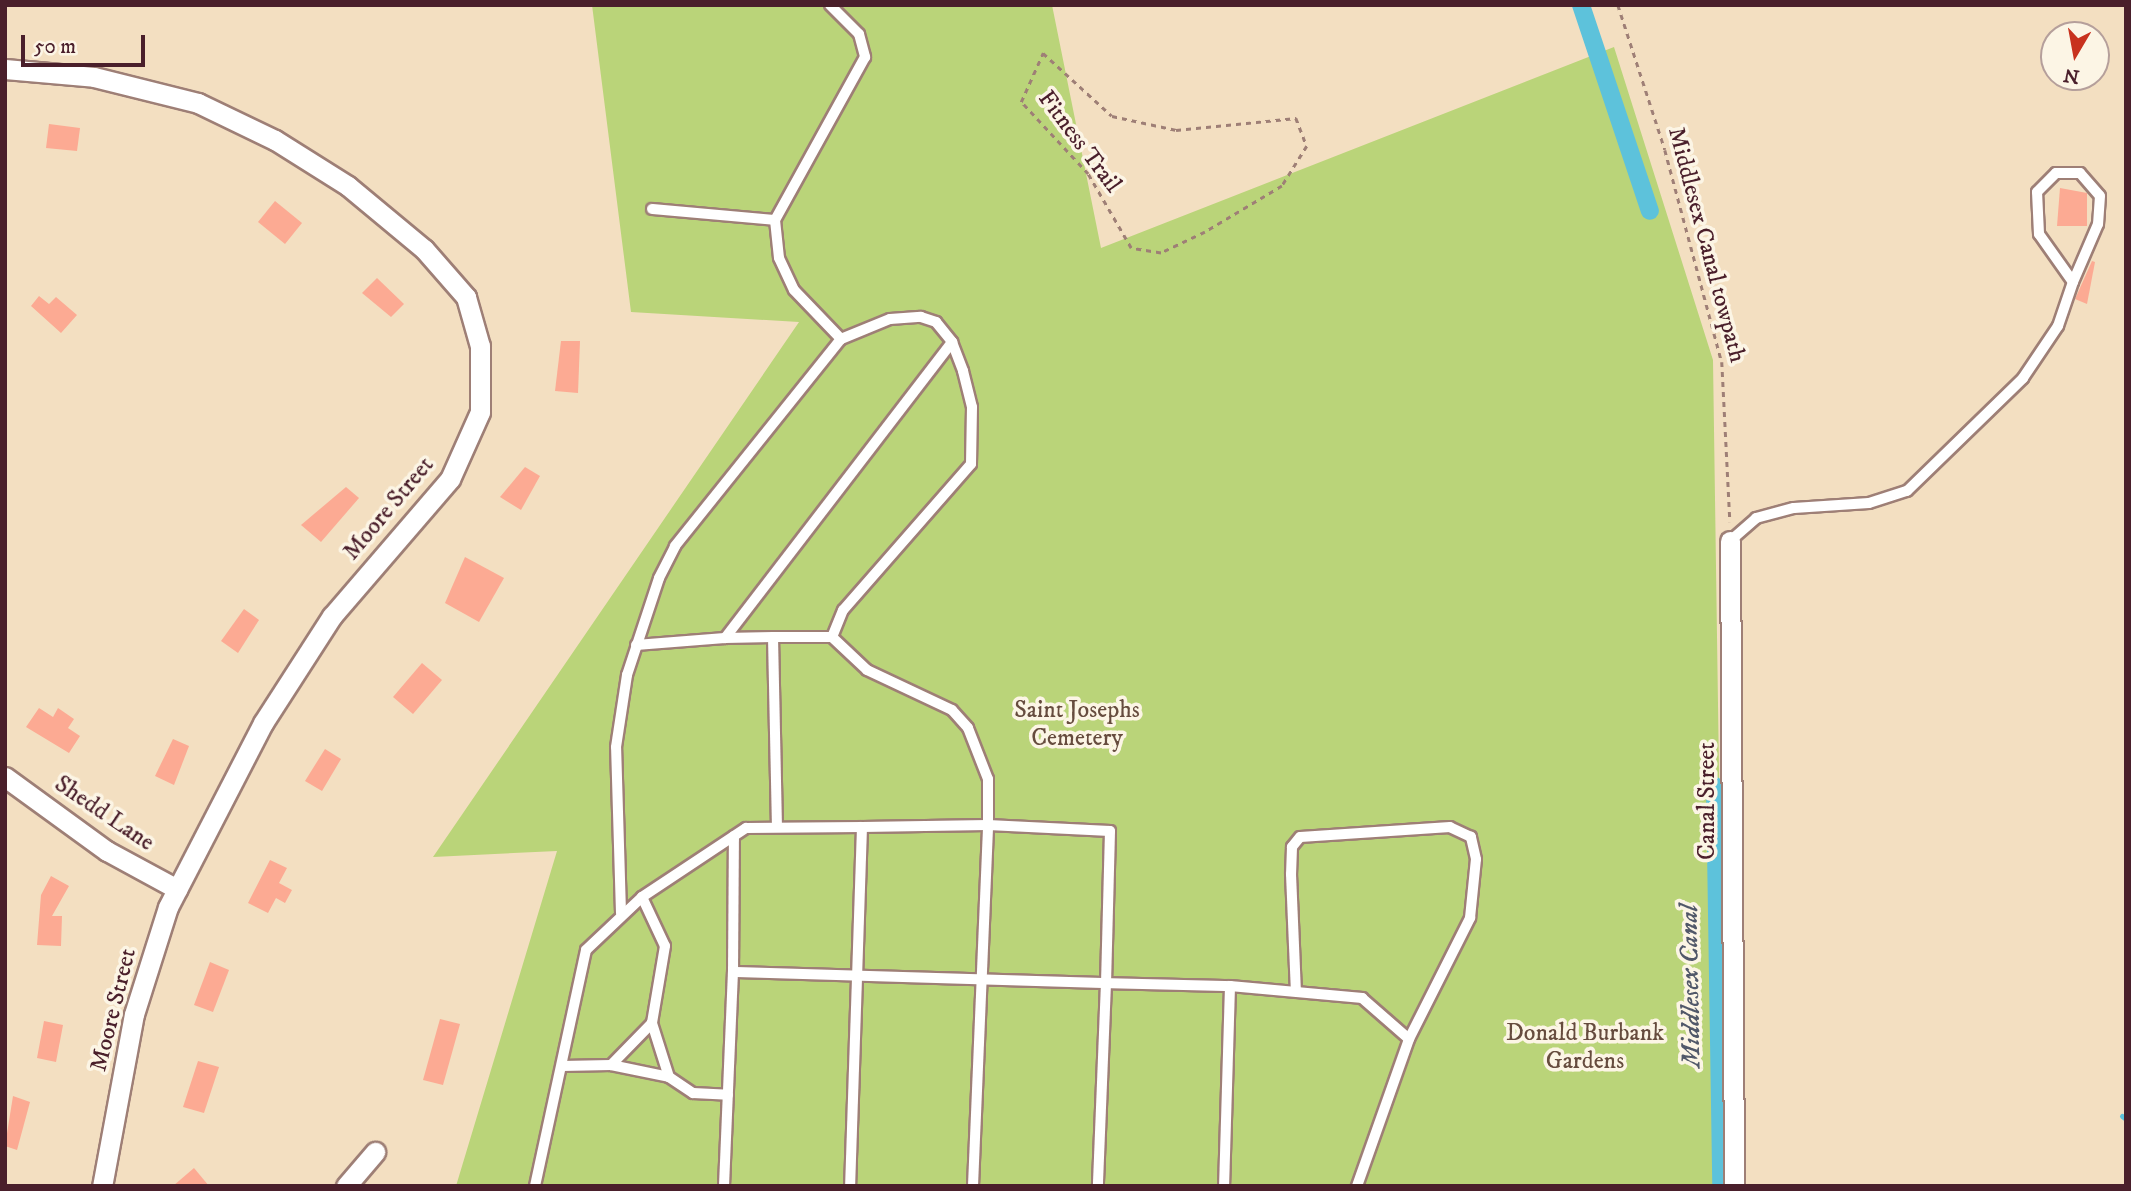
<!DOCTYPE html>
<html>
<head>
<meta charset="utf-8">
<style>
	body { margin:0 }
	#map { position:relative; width:2131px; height:1191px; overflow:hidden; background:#f3dfc1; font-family:"IM FELL DW Pica",serif }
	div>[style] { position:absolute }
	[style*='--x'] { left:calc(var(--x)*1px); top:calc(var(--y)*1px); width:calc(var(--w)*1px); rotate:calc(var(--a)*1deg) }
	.green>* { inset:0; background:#bad479 }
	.stream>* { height:5px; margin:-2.5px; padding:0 2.5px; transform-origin:2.5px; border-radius:2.5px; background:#5dc2db }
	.canal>* { height:18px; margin:-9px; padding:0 9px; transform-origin:9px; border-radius:9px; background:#5dc2db }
	.building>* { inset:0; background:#fcaa93 }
	.path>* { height:2.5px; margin-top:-1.25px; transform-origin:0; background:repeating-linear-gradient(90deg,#9e7f76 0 5px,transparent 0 10px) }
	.roads { filter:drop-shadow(2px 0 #9e7f76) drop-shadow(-2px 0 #9e7f76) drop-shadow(0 2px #9e7f76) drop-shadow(0 -2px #9e7f76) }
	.service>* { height:10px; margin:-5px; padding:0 5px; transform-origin:5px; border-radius:5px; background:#fff }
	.minor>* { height:19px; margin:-9.5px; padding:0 9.5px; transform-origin:9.5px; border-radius:9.5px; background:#fff }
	span { translate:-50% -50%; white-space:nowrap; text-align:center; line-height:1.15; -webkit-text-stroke:7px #fcf5e5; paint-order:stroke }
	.street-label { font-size:24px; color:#4a1f2b }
	.park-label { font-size:24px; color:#664c3e }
	.water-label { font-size:26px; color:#515869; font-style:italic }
	.frame { position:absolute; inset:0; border:7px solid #4a1f2b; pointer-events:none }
	.north { position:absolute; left:2040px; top:21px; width:70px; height:70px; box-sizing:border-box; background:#fcf5e5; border:2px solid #b59f9b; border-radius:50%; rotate:190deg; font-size:19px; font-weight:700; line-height:28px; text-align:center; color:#4a1f2b }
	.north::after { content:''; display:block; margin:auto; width:24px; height:32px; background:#c8321e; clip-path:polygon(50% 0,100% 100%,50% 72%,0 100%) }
	.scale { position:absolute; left:21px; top:35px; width:124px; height:32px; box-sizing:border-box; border:4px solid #4a1f2b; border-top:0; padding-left:9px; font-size:21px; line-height:24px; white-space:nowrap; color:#4a1f2b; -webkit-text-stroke:5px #fcf5e5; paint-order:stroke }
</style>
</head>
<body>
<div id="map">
	<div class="green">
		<div style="clip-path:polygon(592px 5px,1052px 5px,1101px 248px,1614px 47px,1713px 360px,1725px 1186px,456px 1186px,557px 851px,433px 857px,799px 322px,631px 312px)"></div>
	</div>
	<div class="stream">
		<div style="--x:2122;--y:1116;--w:5;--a:37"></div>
	</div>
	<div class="canal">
		<div style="--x:1581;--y:5;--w:217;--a:71.5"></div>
		<div style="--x:1715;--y:786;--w:400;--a:89.1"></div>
	</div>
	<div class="building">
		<div style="clip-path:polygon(49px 124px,80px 128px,77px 151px,46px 148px)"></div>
		<div style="clip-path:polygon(2060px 188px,2087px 193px,2087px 226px,2057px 226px)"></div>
		<div style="clip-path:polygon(275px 201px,302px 223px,285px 244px,258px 222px)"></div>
		<div style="clip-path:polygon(2092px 261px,2095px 262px,2087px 304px,2075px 299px)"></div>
		<div style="clip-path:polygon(377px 278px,404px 304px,391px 317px,362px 293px)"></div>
		<div style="clip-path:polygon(39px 296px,49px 304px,56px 297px,77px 315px,61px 333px,31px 306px)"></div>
		<div style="clip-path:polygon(561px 341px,580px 341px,578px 393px,555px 391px)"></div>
		<div style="clip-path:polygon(525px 467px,540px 476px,521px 510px,500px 497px)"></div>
		<div style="clip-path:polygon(346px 487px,359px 498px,321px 542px,301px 525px)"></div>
		<div style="clip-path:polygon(465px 557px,504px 578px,479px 622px,445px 603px)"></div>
		<div style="clip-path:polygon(244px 609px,259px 620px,238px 653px,221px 641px)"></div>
		<div style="clip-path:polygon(422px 663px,442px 680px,413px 714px,393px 697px)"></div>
		<div style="clip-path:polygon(39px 708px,53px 717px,58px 708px,74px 719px,68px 728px,80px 736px,69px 753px,26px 727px)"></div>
		<div style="clip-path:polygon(173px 739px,189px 746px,174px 785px,155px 776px)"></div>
		<div style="clip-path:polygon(325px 749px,341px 759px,322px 791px,305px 781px)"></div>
		<div style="clip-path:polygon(270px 860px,287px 868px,279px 883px,292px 890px,285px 903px,276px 898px,268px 913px,248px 903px)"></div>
		<div style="clip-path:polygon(51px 876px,69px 886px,52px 916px,62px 916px,61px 946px,37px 945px,41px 895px)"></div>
		<div style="clip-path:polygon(210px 962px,229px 970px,213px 1012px,194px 1005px)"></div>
		<div style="clip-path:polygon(440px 1019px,460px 1024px,443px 1085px,423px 1080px)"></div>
		<div style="clip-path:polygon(44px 1021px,63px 1025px,56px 1062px,37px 1058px)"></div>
		<div style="clip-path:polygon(198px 1061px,219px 1067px,204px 1113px,183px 1107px)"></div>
		<div style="clip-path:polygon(13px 1096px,30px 1102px,17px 1150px,5px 1146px)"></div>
		<div style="clip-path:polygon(194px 1168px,209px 1186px,173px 1186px)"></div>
	</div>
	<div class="path">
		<div style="--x:1618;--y:5;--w:152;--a:72"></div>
		<div style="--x:1665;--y:150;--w:220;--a:75"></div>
		<div style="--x:1722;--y:362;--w:160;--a:87.1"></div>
		<div style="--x:1043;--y:53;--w:93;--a:42.4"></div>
		<div style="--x:1112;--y:116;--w:66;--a:12.3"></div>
		<div style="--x:1176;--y:130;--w:121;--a:-5.7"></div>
		<div style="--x:1296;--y:118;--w:30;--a:69"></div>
		<div style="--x:1307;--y:146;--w:47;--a:122"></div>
		<div style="--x:1282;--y:186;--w:90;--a:149.1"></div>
		<div style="--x:1205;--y:232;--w:49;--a:154.5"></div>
		<div style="--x:1161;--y:253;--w:30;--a:-171"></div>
		<div style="--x:1131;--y:248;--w:86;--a:-120.2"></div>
		<div style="--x:1088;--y:174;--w:98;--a:-132.9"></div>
		<div style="--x:1021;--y:102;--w:54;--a:-65.8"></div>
	</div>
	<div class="roads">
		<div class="service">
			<div style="--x:830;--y:5;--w:41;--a:45"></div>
			<div style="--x:859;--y:34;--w:24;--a:75"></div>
			<div style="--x:865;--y:57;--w:186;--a:118.9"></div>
			<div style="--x:775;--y:220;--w:38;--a:84"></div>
			<div style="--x:779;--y:258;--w:35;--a:65"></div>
			<div style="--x:794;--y:290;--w:68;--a:46.2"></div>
			<div style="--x:652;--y:209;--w:123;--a:5.1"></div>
			<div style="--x:1730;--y:541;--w:35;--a:-41"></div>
			<div style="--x:1756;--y:518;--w:39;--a:-15"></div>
			<div style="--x:1794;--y:508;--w:75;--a:-3.8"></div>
			<div style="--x:1869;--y:503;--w:40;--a:-18"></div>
			<div style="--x:1907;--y:491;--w:162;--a:-44.2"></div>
			<div style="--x:2023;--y:378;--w:63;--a:-56.1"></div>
			<div style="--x:2058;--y:326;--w:46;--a:-71.2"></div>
			<div style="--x:2073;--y:282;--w:59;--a:-125.3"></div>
			<div style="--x:2039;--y:234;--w:42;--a:-92.7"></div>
			<div style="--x:2037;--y:192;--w:27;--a:-45"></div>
			<div style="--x:2056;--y:173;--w:24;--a:0"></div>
			<div style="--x:2080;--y:173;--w:30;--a:49"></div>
			<div style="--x:2100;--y:196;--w:28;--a:94"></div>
			<div style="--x:2098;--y:224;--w:63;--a:113.3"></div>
			<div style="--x:773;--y:637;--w:59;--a:0"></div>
			<div style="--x:725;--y:638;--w:48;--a:-1.2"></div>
			<div style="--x:773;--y:637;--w:189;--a:88.8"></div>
			<div style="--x:636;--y:645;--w:89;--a:-4.5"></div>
			<div style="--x:725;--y:638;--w:373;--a:-52.5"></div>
			<div style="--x:642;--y:897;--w:125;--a:-33.6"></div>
			<div style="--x:746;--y:828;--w:116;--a:-0.5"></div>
			<div style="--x:862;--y:827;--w:359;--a:91.9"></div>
			<div style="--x:621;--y:913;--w:166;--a:-91.7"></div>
			<div style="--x:616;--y:747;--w:73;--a:-81.3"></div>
			<div style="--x:627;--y:675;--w:102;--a:-71.7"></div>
			<div style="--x:659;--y:578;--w:36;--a:-63"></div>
			<div style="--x:675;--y:546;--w:265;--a:-51.3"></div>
			<div style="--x:841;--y:339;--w:53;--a:-22.2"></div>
			<div style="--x:890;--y:319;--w:31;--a:-4"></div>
			<div style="--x:921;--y:317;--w:16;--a:18"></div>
			<div style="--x:936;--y:322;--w:26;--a:51"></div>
			<div style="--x:952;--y:342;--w:31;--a:69"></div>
			<div style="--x:963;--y:371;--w:37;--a:76"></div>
			<div style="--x:972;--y:407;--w:57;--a:91"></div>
			<div style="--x:971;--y:464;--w:194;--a:131.2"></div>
			<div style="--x:843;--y:610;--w:29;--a:112"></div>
			<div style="--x:832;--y:637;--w:48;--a:43.3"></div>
			<div style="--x:867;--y:670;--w:94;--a:25.2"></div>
			<div style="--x:952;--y:710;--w:24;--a:48"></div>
			<div style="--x:968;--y:728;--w:55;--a:68.6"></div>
			<div style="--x:988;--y:779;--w:46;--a:90"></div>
			<div style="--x:988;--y:825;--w:126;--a:179.1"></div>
			<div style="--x:733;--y:972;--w:136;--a:-89.6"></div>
			<div style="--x:1230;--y:986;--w:133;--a:5.2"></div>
			<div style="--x:1362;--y:998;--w:62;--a:41.1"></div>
			<div style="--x:1409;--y:1039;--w:136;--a:-63.2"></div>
			<div style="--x:1470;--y:918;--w:59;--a:-84.2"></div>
			<div style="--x:1476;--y:859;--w:23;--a:-103"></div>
			<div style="--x:1471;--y:837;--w:23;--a:-155"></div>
			<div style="--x:1450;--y:827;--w:150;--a:176.2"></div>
			<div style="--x:1300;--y:837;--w:13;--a:129"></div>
			<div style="--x:1292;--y:847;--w:27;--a:92"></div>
			<div style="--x:1291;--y:874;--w:117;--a:87.6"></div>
			<div style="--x:611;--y:1065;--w:59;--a:11.7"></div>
			<div style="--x:669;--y:1077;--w:57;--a:-107.5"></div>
			<div style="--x:669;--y:1077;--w:29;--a:34"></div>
			<div style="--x:693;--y:1093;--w:35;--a:3"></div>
			<div style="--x:535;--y:1186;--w:241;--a:-77.8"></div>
			<div style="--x:586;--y:950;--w:77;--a:-43.4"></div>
			<div style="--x:642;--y:897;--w:54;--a:64.9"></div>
			<div style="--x:665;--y:946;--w:78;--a:99.6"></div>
			<div style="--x:652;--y:1023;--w:59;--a:134.3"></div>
			<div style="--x:611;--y:1065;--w:49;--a:178.8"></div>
			<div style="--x:724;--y:1186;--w:214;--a:-87.6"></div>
			<div style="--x:733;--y:972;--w:373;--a:1.7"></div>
			<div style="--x:1106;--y:983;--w:203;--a:92.3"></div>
			<div style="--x:973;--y:1186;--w:361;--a:-87.6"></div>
			<div style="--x:988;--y:825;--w:122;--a:2.8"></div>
			<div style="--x:1110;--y:831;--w:152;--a:91.5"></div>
			<div style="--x:1106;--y:983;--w:124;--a:1.4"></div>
			<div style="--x:1230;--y:986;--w:200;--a:91.7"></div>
			<div style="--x:1357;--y:1186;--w:156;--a:-70.5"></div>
		</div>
		<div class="minor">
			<div style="--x:5;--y:69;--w:89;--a:5.1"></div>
			<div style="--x:94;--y:77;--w:107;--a:14"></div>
			<div style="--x:198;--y:103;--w:85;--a:25.7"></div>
			<div style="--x:275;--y:140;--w:86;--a:32.2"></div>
			<div style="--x:348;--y:186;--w:99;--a:39.7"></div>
			<div style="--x:424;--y:249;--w:64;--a:48.8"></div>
			<div style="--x:466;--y:297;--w:51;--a:74.1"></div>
			<div style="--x:480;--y:346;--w:66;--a:90"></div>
			<div style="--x:480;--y:412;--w:73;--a:114.1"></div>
			<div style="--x:450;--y:479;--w:181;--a:130.7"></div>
			<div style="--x:332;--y:616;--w:127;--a:122.8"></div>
			<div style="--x:263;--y:723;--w:207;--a:117.3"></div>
			<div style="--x:168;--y:907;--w:112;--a:107.6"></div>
			<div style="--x:134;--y:1014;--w:175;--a:100.5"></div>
			<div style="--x:1730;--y:541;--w:645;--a:89.64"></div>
			<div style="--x:5;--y:777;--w:126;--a:36"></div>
			<div style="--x:107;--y:851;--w:80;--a:28.5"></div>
			<div style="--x:346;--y:1186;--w:45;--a:-49.5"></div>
		</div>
	</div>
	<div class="street-label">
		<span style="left:1079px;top:142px;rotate:53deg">Fitness Trail</span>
		<span style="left:1706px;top:245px;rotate:75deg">Middlesex Canal towpath</span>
		<span style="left:389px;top:509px;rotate:-50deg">Moore Street</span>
		<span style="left:1708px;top:801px;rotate:-90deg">Canal Street</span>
		<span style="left:104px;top:814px;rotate:34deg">Shedd Lane</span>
		<span style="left:114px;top:1010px;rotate:-76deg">Moore Street</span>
	</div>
	<div class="park-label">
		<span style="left:1077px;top:725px">Saint Josephs<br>Cemetery</span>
		<span style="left:1585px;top:1048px">Donald Burbank<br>Gardens</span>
	</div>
	<div class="water-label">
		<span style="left:1691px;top:986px;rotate:-91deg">Middlesex Canal</span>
	</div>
	<div class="frame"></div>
	<div class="north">N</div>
	<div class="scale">50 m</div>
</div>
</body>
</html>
